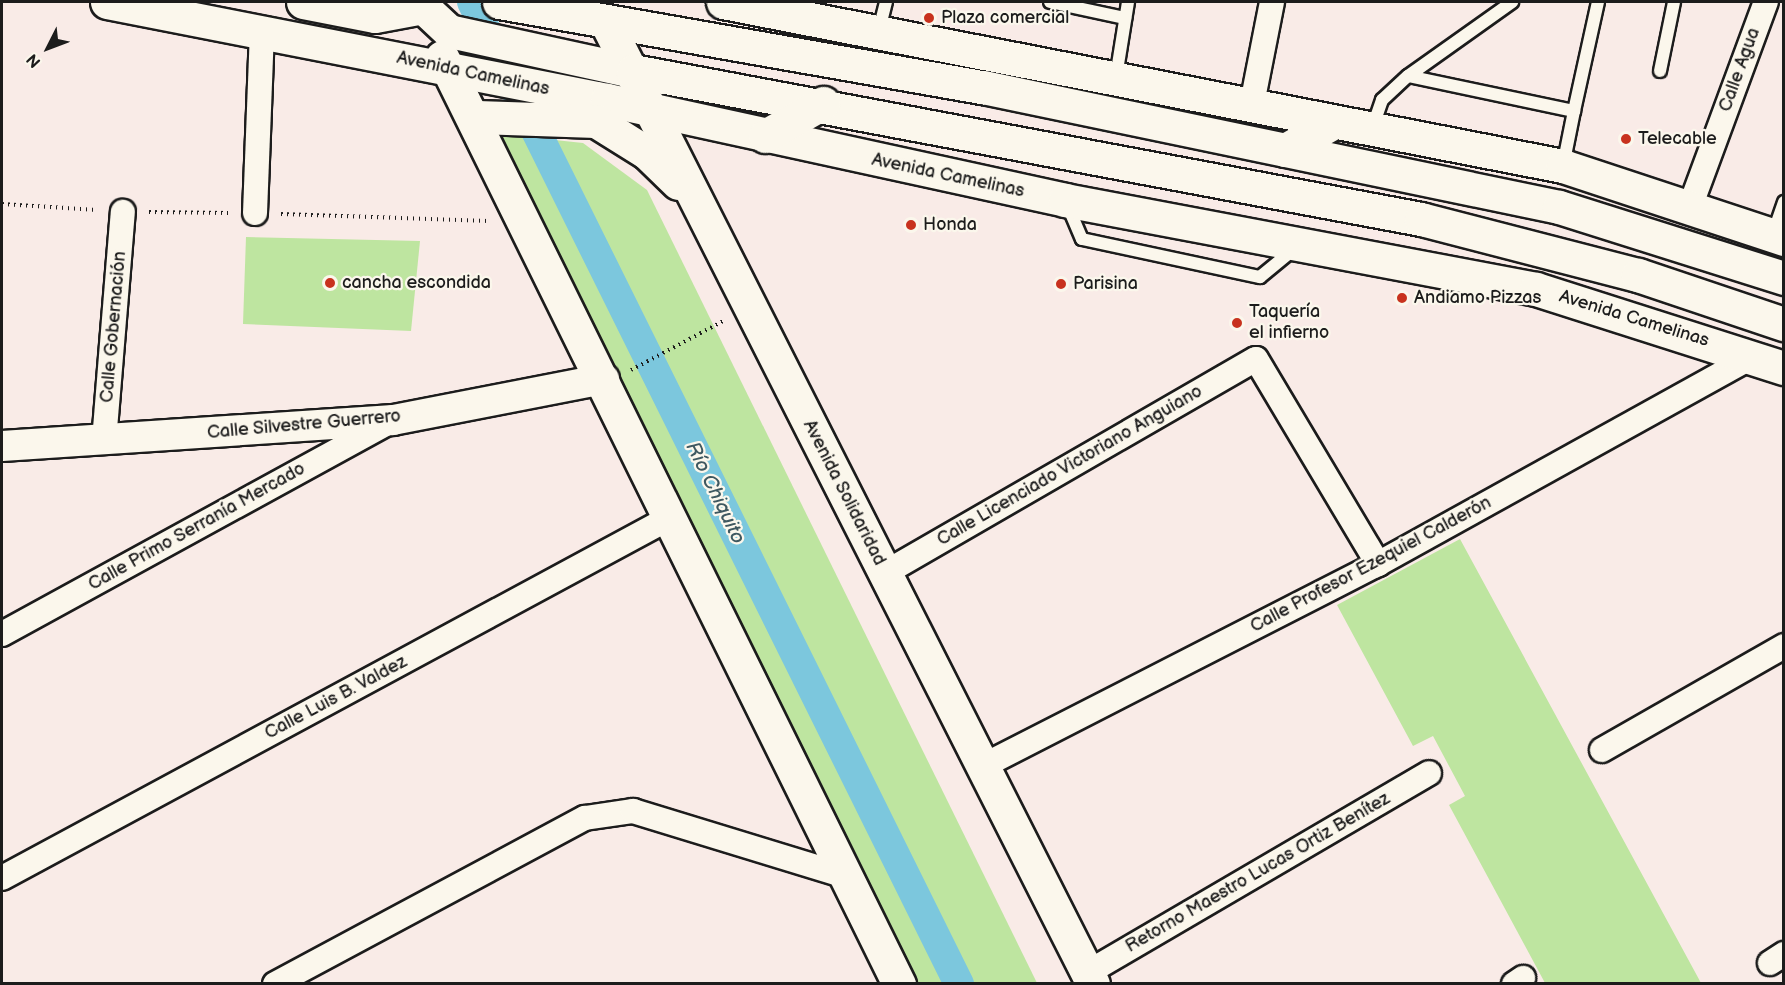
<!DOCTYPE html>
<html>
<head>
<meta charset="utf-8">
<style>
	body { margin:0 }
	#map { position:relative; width:1785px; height:985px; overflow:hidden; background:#f9ebe7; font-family:"Balsamiq Sans",sans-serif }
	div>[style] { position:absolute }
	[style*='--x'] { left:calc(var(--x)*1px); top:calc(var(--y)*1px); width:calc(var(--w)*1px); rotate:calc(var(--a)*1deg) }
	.green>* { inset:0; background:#bee5a0 }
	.canal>* { height:30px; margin:-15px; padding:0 15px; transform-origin:15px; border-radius:15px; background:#7cc7dd }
	.path>* { height:4px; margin-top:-2px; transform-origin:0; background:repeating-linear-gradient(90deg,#1c1c1c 0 1.5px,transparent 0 6px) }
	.roads { filter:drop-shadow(2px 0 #1c1c1c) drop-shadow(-2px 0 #1c1c1c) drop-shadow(0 2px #1c1c1c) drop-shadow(0 -2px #1c1c1c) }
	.service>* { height:12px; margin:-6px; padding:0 6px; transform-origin:6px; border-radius:6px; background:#fbf7ec }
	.minor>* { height:24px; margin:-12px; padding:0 12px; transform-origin:12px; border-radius:12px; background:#fbf7ec }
	.tertiary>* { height:30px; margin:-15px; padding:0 15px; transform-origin:15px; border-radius:15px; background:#fbf7ec }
	.secondary>* { height:33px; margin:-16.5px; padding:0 16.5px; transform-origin:16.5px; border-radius:16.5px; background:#fbf7ec }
	.trunk>* { height:33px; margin:-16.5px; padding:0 16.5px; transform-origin:16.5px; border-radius:16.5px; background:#fbf7ec }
	.dots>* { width:16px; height:16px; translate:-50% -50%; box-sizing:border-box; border:3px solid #fbf7ec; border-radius:50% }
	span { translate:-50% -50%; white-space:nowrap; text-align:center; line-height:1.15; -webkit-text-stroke:4.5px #fbf7ec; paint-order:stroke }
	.poi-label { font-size:18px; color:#1c1c1c }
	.left { translate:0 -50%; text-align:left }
	.street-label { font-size:18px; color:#1c1c1c }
	.water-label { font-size:20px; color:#3e5860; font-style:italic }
	.frame { position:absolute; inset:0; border:3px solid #1c1c1c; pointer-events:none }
	.north { position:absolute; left:18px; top:18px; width:60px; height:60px; -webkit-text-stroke:4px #fbf7ec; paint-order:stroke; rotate:228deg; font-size:16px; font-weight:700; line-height:24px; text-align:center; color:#1c1c1c }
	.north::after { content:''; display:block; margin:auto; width:21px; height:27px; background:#1c1c1c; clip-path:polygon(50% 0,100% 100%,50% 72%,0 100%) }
</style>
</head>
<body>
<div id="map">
	<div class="green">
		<div style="clip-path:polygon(480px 132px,583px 143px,647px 190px,1037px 983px,893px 983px)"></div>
		<div style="clip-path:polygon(246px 237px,420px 241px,411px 331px,243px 324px)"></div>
		<div style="clip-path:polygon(1460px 539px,1701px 983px,1545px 983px,1449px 805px,1465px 796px,1433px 736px,1413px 746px,1337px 605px)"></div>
	</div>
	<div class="canal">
		<div style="--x:472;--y:2;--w:1096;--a:63.62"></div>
	</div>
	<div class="path">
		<div style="--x:2;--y:204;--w:95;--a:3.6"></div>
		<div style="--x:149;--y:212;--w:79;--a:0.7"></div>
		<div style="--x:281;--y:214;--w:208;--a:1.9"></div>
		<div style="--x:631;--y:370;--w:104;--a:-28"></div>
	</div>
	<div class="roads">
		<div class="service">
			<div style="--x:1050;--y:2;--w:77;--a:12"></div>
			<div style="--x:879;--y:30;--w:29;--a:-76"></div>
			<div style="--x:1660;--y:71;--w:70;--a:-78.5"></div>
			<div style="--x:1408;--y:76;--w:170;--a:11.9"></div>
			<div style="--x:1574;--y:111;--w:112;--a:-77.6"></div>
			<div style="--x:1116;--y:77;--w:76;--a:-80.9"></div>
			<div style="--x:1372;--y:129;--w:31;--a:-71"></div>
			<div style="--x:1382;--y:100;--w:35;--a:-43"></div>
			<div style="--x:1408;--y:76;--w:128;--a:-35.4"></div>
			<div style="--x:1563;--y:166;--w:56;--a:-78.7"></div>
			<div style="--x:1067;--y:204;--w:38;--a:67"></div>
			<div style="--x:1082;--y:239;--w:182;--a:12.1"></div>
			<div style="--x:1260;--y:277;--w:44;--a:-39.5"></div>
			<div style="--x:1773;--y:234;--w:34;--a:-71"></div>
		</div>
		<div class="minor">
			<div style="--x:1251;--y:109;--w:109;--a:-78.9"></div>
			<div style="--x:1690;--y:207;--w:219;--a:-69.7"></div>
			<div style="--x:255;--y:213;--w:182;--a:-87.8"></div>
			<div style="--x:104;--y:441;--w:230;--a:-85.3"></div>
			<div style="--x:885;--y:573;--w:428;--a:-30"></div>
			<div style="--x:1256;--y:359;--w:239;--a:59.2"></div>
			<div style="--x:2;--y:634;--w:441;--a:-28.7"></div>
			<div style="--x:1602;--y:750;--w:210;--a:-29.7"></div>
			<div style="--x:985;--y:765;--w:441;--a:-27.1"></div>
			<div style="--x:1378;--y:564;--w:429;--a:-29"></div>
			<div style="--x:2;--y:878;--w:760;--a:-28.35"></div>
			<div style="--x:1770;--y:963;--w:17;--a:-33"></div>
			<div style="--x:1087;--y:973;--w:396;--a:-30.3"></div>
			<div style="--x:275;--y:984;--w:352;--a:-28.2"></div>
			<div style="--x:585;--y:818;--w:49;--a:-8.3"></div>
			<div style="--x:633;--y:811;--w:223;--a:17"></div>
			<div style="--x:1514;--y:984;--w:11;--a:-34"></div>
		</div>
		<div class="tertiary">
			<div style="--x:2;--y:446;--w:392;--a:-3.8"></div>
			<div style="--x:393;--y:420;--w:215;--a:-11"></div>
		</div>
		<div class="secondary">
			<div style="--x:107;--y:2;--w:510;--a:11.09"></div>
			<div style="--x:607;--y:100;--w:469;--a:12.3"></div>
			<div style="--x:1065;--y:200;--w:479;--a:10.7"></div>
			<div style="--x:1536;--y:289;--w:260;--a:17.7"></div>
			<div style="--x:723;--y:2;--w:856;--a:11.05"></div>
			<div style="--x:1563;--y:166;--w:233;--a:18.3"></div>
			<div style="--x:606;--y:22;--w:1078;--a:63.15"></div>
			<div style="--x:442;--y:57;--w:1034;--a:63.76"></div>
			<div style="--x:477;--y:117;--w:119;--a:1.9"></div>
			<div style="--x:596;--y:121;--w:60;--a:32.1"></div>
			<div style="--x:647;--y:153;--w:43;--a:44.1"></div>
		</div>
		<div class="trunk">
			<div style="--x:303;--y:2;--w:73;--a:11"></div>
			<div style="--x:375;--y:16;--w:49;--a:-10.6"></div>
			<div style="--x:423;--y:7;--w:35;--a:43"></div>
			<div style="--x:449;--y:31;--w:188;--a:12.3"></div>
			<div style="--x:633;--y:71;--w:802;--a:10.64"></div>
			<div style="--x:1421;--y:219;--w:224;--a:14.5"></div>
			<div style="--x:1638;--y:275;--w:154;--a:18.6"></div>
			<div style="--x:499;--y:2;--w:491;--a:10"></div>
			<div style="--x:983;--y:87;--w:588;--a:11.77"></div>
			<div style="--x:1559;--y:207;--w:236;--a:17.5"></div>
			<div style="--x:765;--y:136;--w:67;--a:-29.6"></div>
			<div style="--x:1285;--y:150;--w:56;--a:-29.7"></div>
		</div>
	</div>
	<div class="dots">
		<div style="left:929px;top:18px;background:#c8321e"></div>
		<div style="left:1626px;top:139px;background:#c8321e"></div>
		<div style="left:911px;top:225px;background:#c8321e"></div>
		<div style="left:330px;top:283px;background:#c8321e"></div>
		<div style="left:1061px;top:284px;background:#c8321e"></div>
		<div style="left:1402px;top:298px;background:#c8321e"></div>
		<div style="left:1237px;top:323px;background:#c8321e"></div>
	</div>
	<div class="poi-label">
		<span class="left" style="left:941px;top:18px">Plaza comercial</span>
		<span class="left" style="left:1638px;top:139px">Telecable</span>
		<span class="left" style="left:923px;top:225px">Honda</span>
		<span class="left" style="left:342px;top:283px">cancha escondida</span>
		<span class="left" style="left:1073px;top:284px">Parisina</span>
		<span class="left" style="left:1414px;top:298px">Andiamo Pizzas</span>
		<span class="left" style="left:1249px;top:323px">Taquería<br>el infierno</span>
	</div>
	<div class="street-label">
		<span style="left:1740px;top:70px;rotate:-70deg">Calle Agua</span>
		<span style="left:473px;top:74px;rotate:12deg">Avenida Camelinas</span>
		<span style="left:948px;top:176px;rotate:12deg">Avenida Camelinas</span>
		<span style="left:1634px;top:319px;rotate:17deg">Avenida Camelinas</span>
		<span style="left:114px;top:327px;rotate:-85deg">Calle Gobernación</span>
		<span style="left:304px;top:425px;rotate:-5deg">Calle Silvestre Guerrero</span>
		<span style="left:1070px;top:466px;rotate:-30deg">Calle Licenciado Victoriano Anguiano</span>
		<span style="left:844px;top:493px;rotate:63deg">Avenida Solidaridad</span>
		<span style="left:197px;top:527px;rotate:-29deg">Calle Primo Serranía Mercado</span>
		<span style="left:1371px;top:565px;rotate:-28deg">Calle Profesor Ezequiel Calderón</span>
		<span style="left:336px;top:698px;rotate:-28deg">Calle Luis B. Valdez</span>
		<span style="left:1258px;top:873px;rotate:-30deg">Retorno Maestro Lucas Ortiz Benítez</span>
	</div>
	<div class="water-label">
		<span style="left:715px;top:493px;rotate:64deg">Río Chiquito</span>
	</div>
	<div class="frame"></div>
	<div class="north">N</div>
</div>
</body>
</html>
